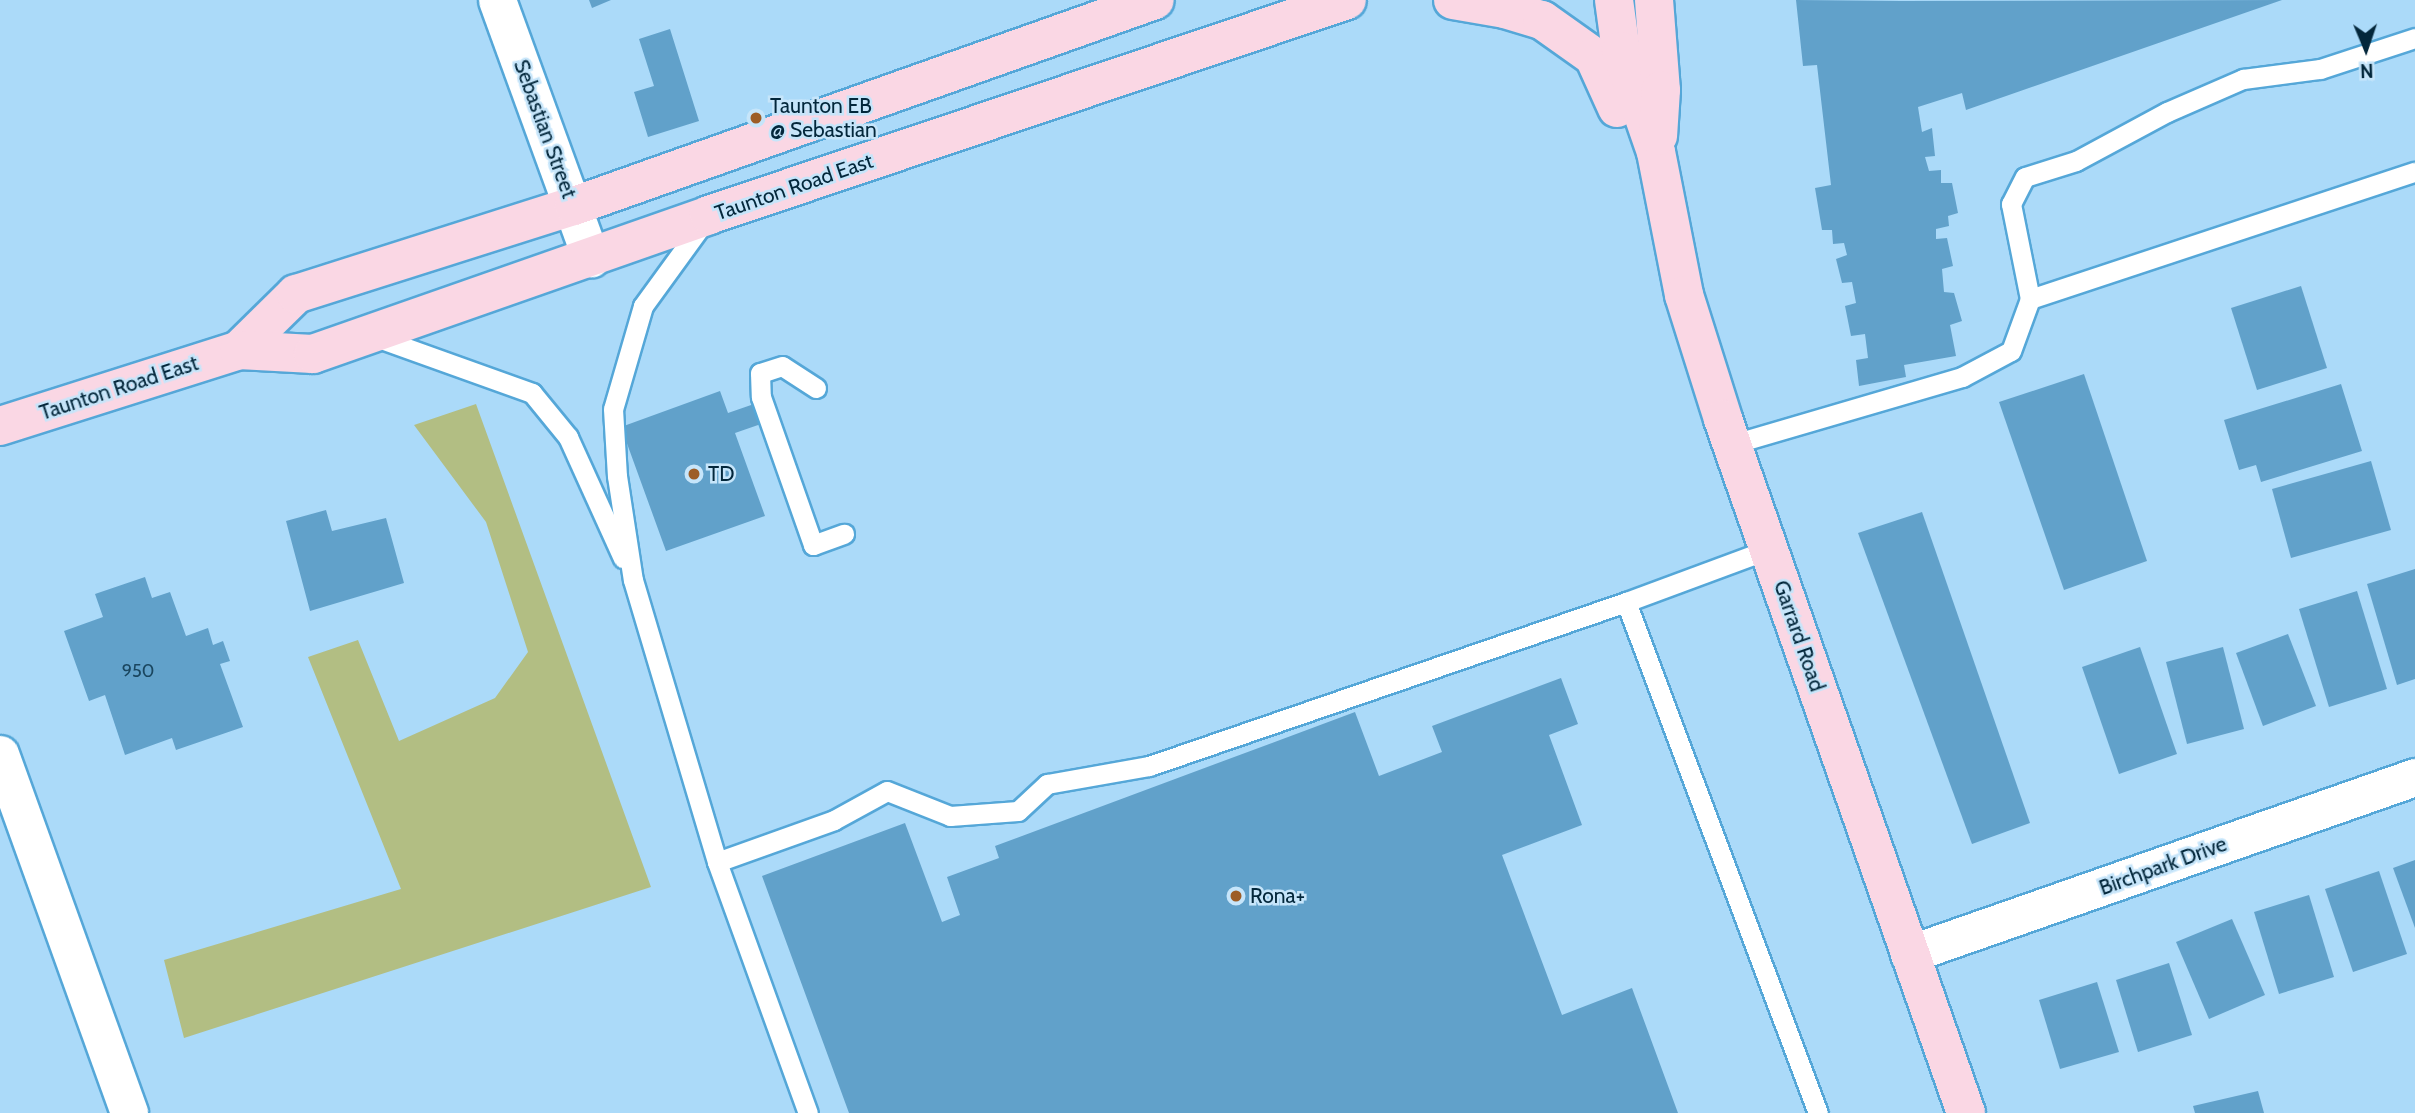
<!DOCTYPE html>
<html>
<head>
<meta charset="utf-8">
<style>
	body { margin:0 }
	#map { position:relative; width:2415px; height:1113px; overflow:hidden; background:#abdaf9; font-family:Cabin,sans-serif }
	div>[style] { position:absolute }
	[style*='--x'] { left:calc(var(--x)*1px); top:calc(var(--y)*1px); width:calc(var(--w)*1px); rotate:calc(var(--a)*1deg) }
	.green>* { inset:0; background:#b2be83 }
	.building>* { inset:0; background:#61a1ca }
	.roads { filter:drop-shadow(2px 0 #55a7d8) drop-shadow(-2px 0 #55a7d8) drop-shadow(0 2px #55a7d8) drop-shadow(0 -2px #55a7d8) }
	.lane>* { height:19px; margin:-9.5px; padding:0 9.5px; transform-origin:9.5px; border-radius:9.5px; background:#fff }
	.street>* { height:37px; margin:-18.5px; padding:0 18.5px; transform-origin:18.5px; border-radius:18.5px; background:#fff }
	.secondary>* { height:38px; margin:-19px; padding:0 19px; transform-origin:19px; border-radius:19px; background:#fad7e4 }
	.dots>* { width:19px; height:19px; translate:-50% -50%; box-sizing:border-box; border:4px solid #c6e5fa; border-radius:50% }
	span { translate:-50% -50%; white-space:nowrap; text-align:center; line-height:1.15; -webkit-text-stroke:5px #c6e5fa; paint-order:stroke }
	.number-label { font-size:18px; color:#1a465f }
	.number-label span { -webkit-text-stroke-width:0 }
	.poi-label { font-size:21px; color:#03273b }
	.left { translate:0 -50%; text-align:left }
	.street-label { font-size:21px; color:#03273b }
	.north { position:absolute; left:2331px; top:14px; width:70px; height:70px; -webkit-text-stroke:5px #c6e5fa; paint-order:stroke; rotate:178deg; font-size:19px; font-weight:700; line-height:28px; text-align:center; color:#03273b }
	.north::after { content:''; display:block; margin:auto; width:24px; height:32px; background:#03273b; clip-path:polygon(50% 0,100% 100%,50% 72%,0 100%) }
</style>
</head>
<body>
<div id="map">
	<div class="green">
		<div style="clip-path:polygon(476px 404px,651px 887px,184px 1038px,164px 960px,401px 889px,308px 657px,358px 640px,399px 741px,495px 698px,528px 652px,486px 522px,414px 425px)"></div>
	</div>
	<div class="building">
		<div style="clip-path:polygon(589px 0,611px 0,592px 8px)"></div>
		<div style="clip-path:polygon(1796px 0,1901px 1px,2282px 0,1966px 110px,1962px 93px,1918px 107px,1922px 132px,1932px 128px,1935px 156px,1925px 157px,1929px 171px,1941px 170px,1941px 183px,1952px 183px,1958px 213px,1948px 216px,1949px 226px,1936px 229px,1936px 239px,1947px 238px,1953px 266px,1942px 269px,1944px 292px,1954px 293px,1962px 321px,1950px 325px,1956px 356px,1904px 365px,1906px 377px,1859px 386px,1856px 360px,1868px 358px,1865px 334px,1851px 336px,1845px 306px,1856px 303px,1852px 282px,1842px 283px,1836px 259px,1847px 255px,1844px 243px,1833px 244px,1832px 230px,1822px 230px,1815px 188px,1831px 185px,1817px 65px,1803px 66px)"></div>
		<div style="clip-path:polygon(670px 29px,699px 121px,648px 137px,634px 92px,654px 86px,639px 39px)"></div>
		<div style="clip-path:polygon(2301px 286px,2327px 368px,2257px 390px,2231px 308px)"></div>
		<div style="clip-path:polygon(2084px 374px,2147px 561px,2064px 590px,1999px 402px)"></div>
		<div style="clip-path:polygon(2341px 384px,2362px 451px,2261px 482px,2256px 465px,2239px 470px,2224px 420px)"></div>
		<div style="clip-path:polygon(720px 391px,728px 413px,754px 404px,761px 424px,735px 433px,765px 516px,666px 551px,621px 427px)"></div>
		<div style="clip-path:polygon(2371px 461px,2391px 530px,2291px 558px,2272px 489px)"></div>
		<div style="clip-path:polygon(326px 510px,332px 531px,386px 518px,404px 583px,310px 611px,286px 521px)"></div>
		<div style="clip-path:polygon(1922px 512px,2030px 823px,1972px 844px,1858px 533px)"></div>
		<div style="clip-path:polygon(2415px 569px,2415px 679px,2397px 685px,2367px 584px)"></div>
		<div style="clip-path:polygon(145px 577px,152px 598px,170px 592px,186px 636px,208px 628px,213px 645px,223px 641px,230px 661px,220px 664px,243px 727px,176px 750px,172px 738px,125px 755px,105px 695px,89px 701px,64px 631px,103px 617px,95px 594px)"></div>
		<div style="clip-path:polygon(2357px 591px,2387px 689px,2329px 707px,2299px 609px)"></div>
		<div style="clip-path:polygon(2288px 634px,2316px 706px,2263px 726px,2236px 653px)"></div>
		<div style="clip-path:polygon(2140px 647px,2177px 754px,2119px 774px,2082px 667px)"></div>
		<div style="clip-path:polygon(2223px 647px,2244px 729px,2187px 744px,2166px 662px)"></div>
		<div style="clip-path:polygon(1561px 678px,1578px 724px,1549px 735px,1582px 825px,1502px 855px,1562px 1015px,1632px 988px,1678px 1113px,849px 1113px,762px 876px,905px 823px,942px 922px,960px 915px,947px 877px,999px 858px,995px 846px,1355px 712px,1379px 776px,1442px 752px,1432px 726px)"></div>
		<div style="clip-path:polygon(2415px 860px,2415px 928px,2393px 868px)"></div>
		<div style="clip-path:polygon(2379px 871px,2407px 954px,2353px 972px,2325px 889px)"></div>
		<div style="clip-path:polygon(2309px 895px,2334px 977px,2279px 994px,2254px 912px)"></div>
		<div style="clip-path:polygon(2232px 919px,2265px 995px,2209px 1019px,2176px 942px)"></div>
		<div style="clip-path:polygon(2169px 963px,2192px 1035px,2138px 1052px,2116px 980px)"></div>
		<div style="clip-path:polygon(2097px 982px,2119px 1052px,2060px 1069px,2039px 1000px)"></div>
		<div style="clip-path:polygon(2258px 1091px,2264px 1113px,2195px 1113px,2193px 1106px)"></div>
	</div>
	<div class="roads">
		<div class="lane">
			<div style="--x:704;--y:222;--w:104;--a:126"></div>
			<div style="--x:643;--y:306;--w:107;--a:106.2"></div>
			<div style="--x:613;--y:409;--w:67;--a:86.6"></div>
			<div style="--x:617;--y:476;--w:105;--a:81.3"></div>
			<div style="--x:633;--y:580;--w:294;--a:73.4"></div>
			<div style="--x:717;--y:862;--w:267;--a:70.1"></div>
			<div style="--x:2030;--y:299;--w:405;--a:-18.3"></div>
			<div style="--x:373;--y:336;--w:169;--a:19.7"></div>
			<div style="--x:532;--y:393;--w:57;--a:50.7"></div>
			<div style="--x:568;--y:437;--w:133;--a:65.6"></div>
			<div style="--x:816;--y:388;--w:40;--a:-147.1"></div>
			<div style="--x:782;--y:366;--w:23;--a:162"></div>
			<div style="--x:760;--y:373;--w:24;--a:88"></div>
			<div style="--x:761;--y:397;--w:157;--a:70.6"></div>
			<div style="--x:813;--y:545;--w:33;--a:-20"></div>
			<div style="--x:1733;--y:444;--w:239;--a:-16.3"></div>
			<div style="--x:1962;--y:377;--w:55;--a:-28"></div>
			<div style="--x:2011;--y:351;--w:55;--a:-69.9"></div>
			<div style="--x:2030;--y:299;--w:97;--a:-101.3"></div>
			<div style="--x:2011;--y:204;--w:30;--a:-63"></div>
			<div style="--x:2025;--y:177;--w:53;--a:-17.4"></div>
			<div style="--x:2076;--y:161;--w:103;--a:-28.3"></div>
			<div style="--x:2167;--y:112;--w:83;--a:-23.5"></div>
			<div style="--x:2243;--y:79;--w:78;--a:-7.4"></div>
			<div style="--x:2320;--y:69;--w:100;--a:-18.1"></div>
			<div style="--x:1626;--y:602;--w:546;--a:69.41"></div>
			<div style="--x:717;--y:862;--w:124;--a:-19.7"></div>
			<div style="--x:834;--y:820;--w:60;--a:-28.7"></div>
			<div style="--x:887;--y:791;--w:68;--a:21.6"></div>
			<div style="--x:950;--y:816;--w:68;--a:-4.2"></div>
			<div style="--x:1018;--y:811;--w:40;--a:-43"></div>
			<div style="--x:1047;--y:784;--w:104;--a:-10"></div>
			<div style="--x:1149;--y:766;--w:504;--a:-18.97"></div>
			<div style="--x:1626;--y:602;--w:153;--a:-20.3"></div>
		</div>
		<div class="street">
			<div style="--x:497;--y:0;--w:275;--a:70"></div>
			<div style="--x:0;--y:754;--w:381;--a:70.2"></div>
			<div style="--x:1909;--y:954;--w:536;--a:-19.28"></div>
		</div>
		<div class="secondary">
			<div style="--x:1453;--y:0;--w:53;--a:9.8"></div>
			<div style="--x:1505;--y:9;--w:39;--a:17"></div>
			<div style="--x:1542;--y:20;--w:64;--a:35.4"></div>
			<div style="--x:1594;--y:57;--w:56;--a:65.7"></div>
			<div style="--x:1614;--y:0;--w:51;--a:82.2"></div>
			<div style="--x:1621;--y:51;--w:107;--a:70.9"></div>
			<div style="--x:1656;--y:152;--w:146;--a:78.9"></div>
			<div style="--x:1684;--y:295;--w:130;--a:72.5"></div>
			<div style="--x:1723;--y:419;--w:735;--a:70.7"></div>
			<div style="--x:1654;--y:0;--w:90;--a:85.6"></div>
			<div style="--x:1661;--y:90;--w:46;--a:93.7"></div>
			<div style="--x:239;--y:350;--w:80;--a:-44.5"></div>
			<div style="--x:296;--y:294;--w:292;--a:-17.6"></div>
			<div style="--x:574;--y:206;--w:616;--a:-19.52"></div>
			<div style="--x:0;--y:426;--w:251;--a:-17.6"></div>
			<div style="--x:239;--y:350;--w:74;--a:3.1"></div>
			<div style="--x:313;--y:354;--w:420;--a:-19.3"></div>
			<div style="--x:709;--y:215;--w:673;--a:-18.62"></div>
		</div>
	</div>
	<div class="dots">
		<div style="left:756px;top:118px;background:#9d5d26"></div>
		<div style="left:694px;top:474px;background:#9d5d26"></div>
		<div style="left:1236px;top:896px;background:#9d5d26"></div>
	</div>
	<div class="number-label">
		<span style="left:138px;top:671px">950</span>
	</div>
	<div class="poi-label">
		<span class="left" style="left:770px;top:118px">Taunton EB<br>@ Sebastian</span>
		<span class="left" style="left:708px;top:474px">TD</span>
		<span class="left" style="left:1250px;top:896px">Rona+</span>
	</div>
	<div class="street-label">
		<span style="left:545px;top:129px;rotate:70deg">Sebastian Street</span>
		<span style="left:794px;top:187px;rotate:-19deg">Taunton Road East</span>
		<span style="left:119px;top:388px;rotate:-18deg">Taunton Road East</span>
		<span style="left:1799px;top:636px;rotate:71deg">Garrard Road</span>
		<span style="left:2163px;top:866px;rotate:-20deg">Birchpark Drive</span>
	</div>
	<div class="north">N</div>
</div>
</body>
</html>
